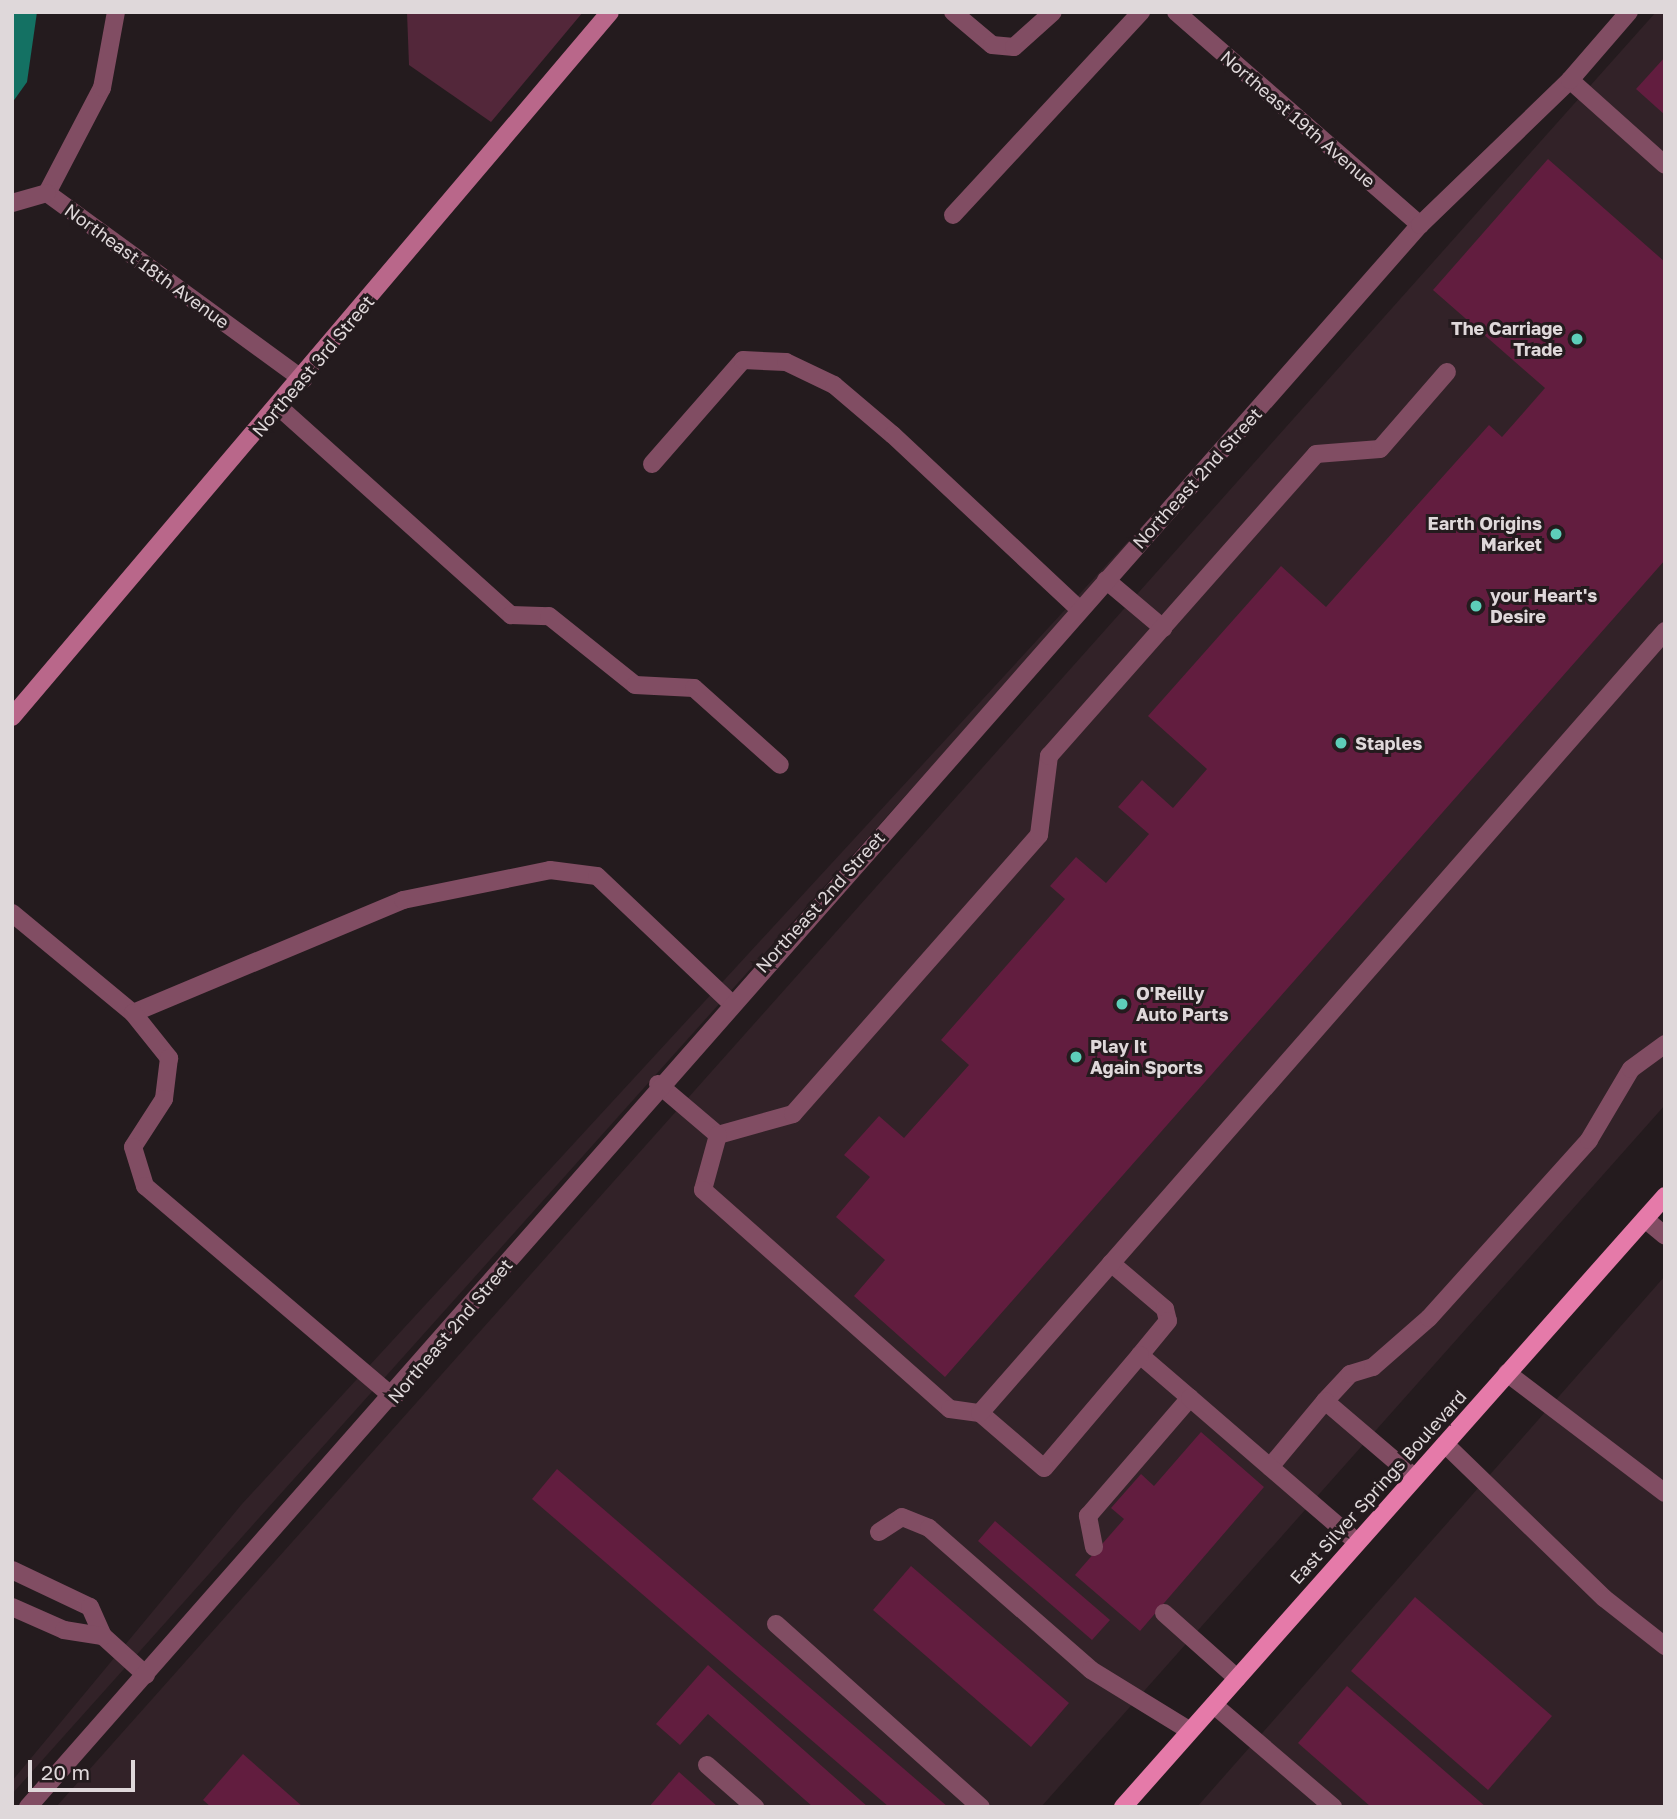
<!DOCTYPE html>
<html>
<head>
<meta charset="utf-8">
<style>
	body { margin:0 }
	#map { position:relative; width:1677px; height:1819px; overflow:hidden; background:#241b1e; font-family:"Golos Text",sans-serif }
	div>[style] { position:absolute }
	[style*='--x'] { left:calc(var(--x)*1px); top:calc(var(--y)*1px); width:calc(var(--w)*1px); rotate:calc(var(--a)*1deg) }
	.built>* { inset:0; background:#322228 }
	.green>* { inset:0; background:#53273a }
	.water>* { inset:0; background:#147163 }
	.building>* { inset:0; background:#621d3f }
	.lane>* { height:18px; margin:-9px; padding:0 9px; transform-origin:9px; border-radius:9px; background:#814d63 }
	.street>* { height:18px; margin:-9px; padding:0 9px; transform-origin:9px; border-radius:9px; background:#814d63 }
	.secondary>* { height:18px; margin:-9px; padding:0 9px; transform-origin:9px; border-radius:9px; background:#b9678a }
	.primary>* { height:18px; margin:-9px; padding:0 9px; transform-origin:9px; border-radius:9px; background:#e57aa9 }
	.dots>* { width:19px; height:19px; translate:-50% -50%; box-sizing:border-box; border:4px solid #241b1e; border-radius:50% }
	span { translate:-50% -50%; white-space:nowrap; text-align:center; line-height:1.15; -webkit-text-stroke:6px #241b1e; paint-order:stroke }
	.street-label { font-size:18px; color:#dfd8da }
	.poi-label { font-size:18px; color:#dfd8da; font-weight:700 }
	.right { translate:-100% -50%; text-align:right }
	.left { translate:0 -50%; text-align:left }
	.frame { position:absolute; inset:0; border:14px solid #dfd8da; pointer-events:none }
	.scale { position:absolute; left:28px; top:1760px; width:107px; height:32px; box-sizing:border-box; border:4px solid #dfd8da; border-top:0; padding-left:9px; font-size:21px; line-height:24px; white-space:nowrap; color:#dfd8da; -webkit-text-stroke:5px #241b1e; paint-order:stroke }
</style>
</head>
<body>
<div id="map">
	<div class="built">
		<div style="clip-path:polygon(1656px 12px,1665px 12px,1665px 1105px,1041px 1807px,56px 1807px)"></div>
		<div style="clip-path:polygon(1306px 348px,1077px 604px,12px 1794px,12px 1781px,242px 1504px)"></div>
		<div style="clip-path:polygon(1665px 1276px,1665px 1807px,1197px 1807px)"></div>
	</div>
	<div class="green">
		<div style="clip-path:polygon(407px 12px,583px 12px,491px 122px,409px 65px)"></div>
	</div>
	<div class="water">
		<div style="clip-path:polygon(12px 12px,37px 12px,27px 82px,12px 103px)"></div>
	</div>
	<div class="building">
		<div style="clip-path:polygon(1665px 57px,1665px 115px,1636px 89px)"></div>
		<div style="clip-path:polygon(1548px 159px,1665px 262px,1665px 560px,945px 1377px,854px 1296px,885px 1260px,836px 1217px,870px 1177px,844px 1155px,879px 1116px,904px 1138px,969px 1065px,941px 1040px,1065px 899px,1050px 886px,1076px 857px,1106px 883px,1149px 834px,1118px 807px,1142px 780px,1173px 808px,1207px 769px,1148px 716px,1281px 566px,1326px 607px,1489px 425px,1502px 437px,1545px 388px,1433px 290px)"></div>
		<div style="clip-path:polygon(1201px 1432px,1264px 1487px,1140px 1631px,1075px 1575px,1124px 1519px,1111px 1508px,1141px 1474px,1154px 1486px)"></div>
		<div style="clip-path:polygon(557px 1469px,948px 1807px,889px 1807px,532px 1499px)"></div>
		<div style="clip-path:polygon(995px 1521px,1110px 1620px,1092px 1640px,978px 1541px)"></div>
		<div style="clip-path:polygon(911px 1566px,1069px 1703px,1031px 1747px,873px 1610px)"></div>
		<div style="clip-path:polygon(1415px 1597px,1552px 1716px,1488px 1790px,1351px 1671px)"></div>
		<div style="clip-path:polygon(708px 1665px,868px 1807px,813px 1807px,708px 1714px,680px 1745px,656px 1724px)"></div>
		<div style="clip-path:polygon(1347px 1686px,1486px 1807px,1371px 1807px,1298px 1743px)"></div>
		<div style="clip-path:polygon(243px 1754px,303px 1807px,211px 1807px,203px 1800px)"></div>
		<div style="clip-path:polygon(679px 1772px,718px 1807px,649px 1807px)"></div>
	</div>
	<div class="lane">
		<div style="--x:953;--y:12;--w:51;--a:40.2"></div>
		<div style="--x:992;--y:45;--w:22;--a:5"></div>
		<div style="--x:1014;--y:47;--w:52;--a:-41.9"></div>
		<div style="--x:1570;--y:80;--w:127;--a:41.8"></div>
		<div style="--x:953;--y:215;--w:277;--a:-47.2"></div>
		<div style="--x:279;--y:407;--w:312;--a:41.9"></div>
		<div style="--x:511;--y:615;--w:38;--a:2"></div>
		<div style="--x:549;--y:616;--w:110;--a:38.7"></div>
		<div style="--x:635;--y:685;--w:59;--a:2.9"></div>
		<div style="--x:694;--y:688;--w:115;--a:41.8"></div>
		<div style="--x:652;--y:464;--w:138;--a:-48.8"></div>
		<div style="--x:743;--y:360;--w:43;--a:2.7"></div>
		<div style="--x:786;--y:362;--w:53;--a:25.6"></div>
		<div style="--x:834;--y:385;--w:77;--a:40.3"></div>
		<div style="--x:893;--y:435;--w:255;--a:43.1"></div>
		<div style="--x:1106;--y:580;--w:75;--a:40.1"></div>
		<div style="--x:12;--y:913;--w:157;--a:39.6"></div>
		<div style="--x:133;--y:1013;--w:293;--a:-22.7"></div>
		<div style="--x:403;--y:900;--w:150;--a:-11.5"></div>
		<div style="--x:550;--y:870;--w:47;--a:7.3"></div>
		<div style="--x:597;--y:876;--w:185;--a:43.5"></div>
		<div style="--x:133;--y:1013;--w:58;--a:51.3"></div>
		<div style="--x:169;--y:1058;--w:41;--a:97"></div>
		<div style="--x:164;--y:1099;--w:57;--a:122.9"></div>
		<div style="--x:133;--y:1147;--w:41;--a:72.9"></div>
		<div style="--x:145;--y:1186;--w:327;--a:40.4"></div>
		<div style="--x:658;--y:1084;--w:79;--a:40.4"></div>
		<div style="--x:718;--y:1135;--w:78;--a:-15.6"></div>
		<div style="--x:793;--y:1114;--w:372;--a:-48.6"></div>
		<div style="--x:1039;--y:835;--w:80;--a:-82.8"></div>
		<div style="--x:1049;--y:756;--w:403;--a:-48.5"></div>
		<div style="--x:1316;--y:454;--w:64;--a:-4.5"></div>
		<div style="--x:1380;--y:449;--w:102;--a:-49"></div>
		<div style="--x:718;--y:1135;--w:57;--a:105.3"></div>
		<div style="--x:703;--y:1190;--w:330;--a:41.6"></div>
		<div style="--x:950;--y:1409;--w:30;--a:8"></div>
		<div style="--x:1645;--y:1219;--w:26;--a:40"></div>
		<div style="--x:1111;--y:1263;--w:71;--a:40.4"></div>
		<div style="--x:1165;--y:1309;--w:12;--a:76"></div>
		<div style="--x:1168;--y:1321;--w:44;--a:129.5"></div>
		<div style="--x:1507;--y:1373;--w:198;--a:37.2"></div>
		<div style="--x:1190;--y:1398;--w:66;--a:-139.3"></div>
		<div style="--x:1140;--y:1355;--w:148;--a:130.3"></div>
		<div style="--x:1044;--y:1468;--w:84;--a:-139.3"></div>
		<div style="--x:980;--y:1413;--w:1040;--a:-48.78"></div>
		<div style="--x:1325;--y:1401;--w:37;--a:-47"></div>
		<div style="--x:1350;--y:1374;--w:24;--a:-17"></div>
		<div style="--x:1373;--y:1367;--w:74;--a:-41.2"></div>
		<div style="--x:1429;--y:1318;--w:239;--a:-48"></div>
		<div style="--x:1589;--y:1140;--w:82;--a:-59.4"></div>
		<div style="--x:1631;--y:1069;--w:42;--a:-36.3"></div>
		<div style="--x:1445;--y:1444;--w:221;--a:44.1"></div>
		<div style="--x:1604;--y:1598;--w:78;--a:38.2"></div>
		<div style="--x:1270;--y:1467;--w:86;--a:-50.2"></div>
		<div style="--x:1325;--y:1401;--w:118;--a:40.5"></div>
		<div style="--x:879;--y:1532;--w:27;--a:-33"></div>
		<div style="--x:902;--y:1517;--w:29;--a:22"></div>
		<div style="--x:929;--y:1528;--w:215;--a:41.2"></div>
		<div style="--x:1091;--y:1670;--w:116;--a:31.6"></div>
		<div style="--x:1094;--y:1547;--w:32;--a:-101"></div>
		<div style="--x:1088;--y:1516;--w:156;--a:-49.2"></div>
		<div style="--x:1190;--y:1398;--w:221;--a:40.8"></div>
		<div style="--x:12;--y:1570;--w:86;--a:25.4"></div>
		<div style="--x:90;--y:1607;--w:32;--a:66"></div>
		<div style="--x:103;--y:1636;--w:58;--a:42.2"></div>
		<div style="--x:12;--y:1607;--w:57;--a:23.9"></div>
		<div style="--x:64;--y:1630;--w:39;--a:9"></div>
		<div style="--x:1164;--y:1613;--w:98;--a:41.7"></div>
		<div style="--x:776;--y:1624;--w:275;--a:41.8"></div>
		<div style="--x:1214;--y:1705;--w:157;--a:40.6"></div>
		<div style="--x:707;--y:1765;--w:64;--a:41.2"></div>
	</div>
	<div class="street">
		<div style="--x:1176;--y:12;--w:324;--a:41.1"></div>
		<div style="--x:47;--y:193;--w:317;--a:36.1"></div>
		<div style="--x:47;--y:193;--w:119;--a:-62.4"></div>
		<div style="--x:102;--y:88;--w:77;--a:-79.6"></div>
		<div style="--x:12;--y:203;--w:36;--a:-16"></div>
		<div style="--x:28;--y:1807;--w:2107;--a:-48.66"></div>
		<div style="--x:1420;--y:225;--w:209;--a:-44"></div>
		<div style="--x:1570;--y:80;--w:90;--a:-49.1"></div>
	</div>
	<div class="secondary">
		<div style="--x:12;--y:717;--w:924;--a:-49.69"></div>
	</div>
	<div class="primary">
		<div style="--x:1123;--y:1807;--w:817;--a:-48.42"></div>
	</div>
	<div class="dots">
		<div style="left:1577px;top:339px;background:#5dceb9"></div>
		<div style="left:1556px;top:534px;background:#5dceb9"></div>
		<div style="left:1476px;top:606px;background:#5dceb9"></div>
		<div style="left:1341px;top:743px;background:#5dceb9"></div>
		<div style="left:1122px;top:1004px;background:#5dceb9"></div>
		<div style="left:1076px;top:1057px;background:#5dceb9"></div>
	</div>
	<div class="street-label">
		<span style="left:1298px;top:119px;rotate:41deg">Northeast 19th Avenue</span>
		<span style="left:147px;top:266px;rotate:36deg">Northeast 18th Avenue</span>
		<span style="left:313px;top:366px;rotate:-50deg">Northeast 3rd Street</span>
		<span style="left:1197px;top:478px;rotate:-48deg">Northeast 2nd Street</span>
		<span style="left:820px;top:902px;rotate:-48deg">Northeast 2nd Street</span>
		<span style="left:450px;top:1331px;rotate:-50deg">Northeast 2nd Street</span>
		<span style="left:1378px;top:1487px;rotate:-48deg">East Silver Springs Boulevard</span>
	</div>
	<div class="poi-label">
		<span class="right" style="left:1563px;top:339px">The Carriage<br>Trade</span>
		<span class="right" style="left:1542px;top:534px">Earth Origins<br>Market</span>
		<span class="left" style="left:1490px;top:606px">your Heart's<br>Desire</span>
		<span class="left" style="left:1355px;top:743px">Staples</span>
		<span class="left" style="left:1136px;top:1004px">O'Reilly<br>Auto Parts</span>
		<span class="left" style="left:1090px;top:1057px">Play It<br>Again Sports</span>
	</div>
	<div class="frame"></div>
	<div class="scale">20 m</div>
</div>
</body>
</html>
